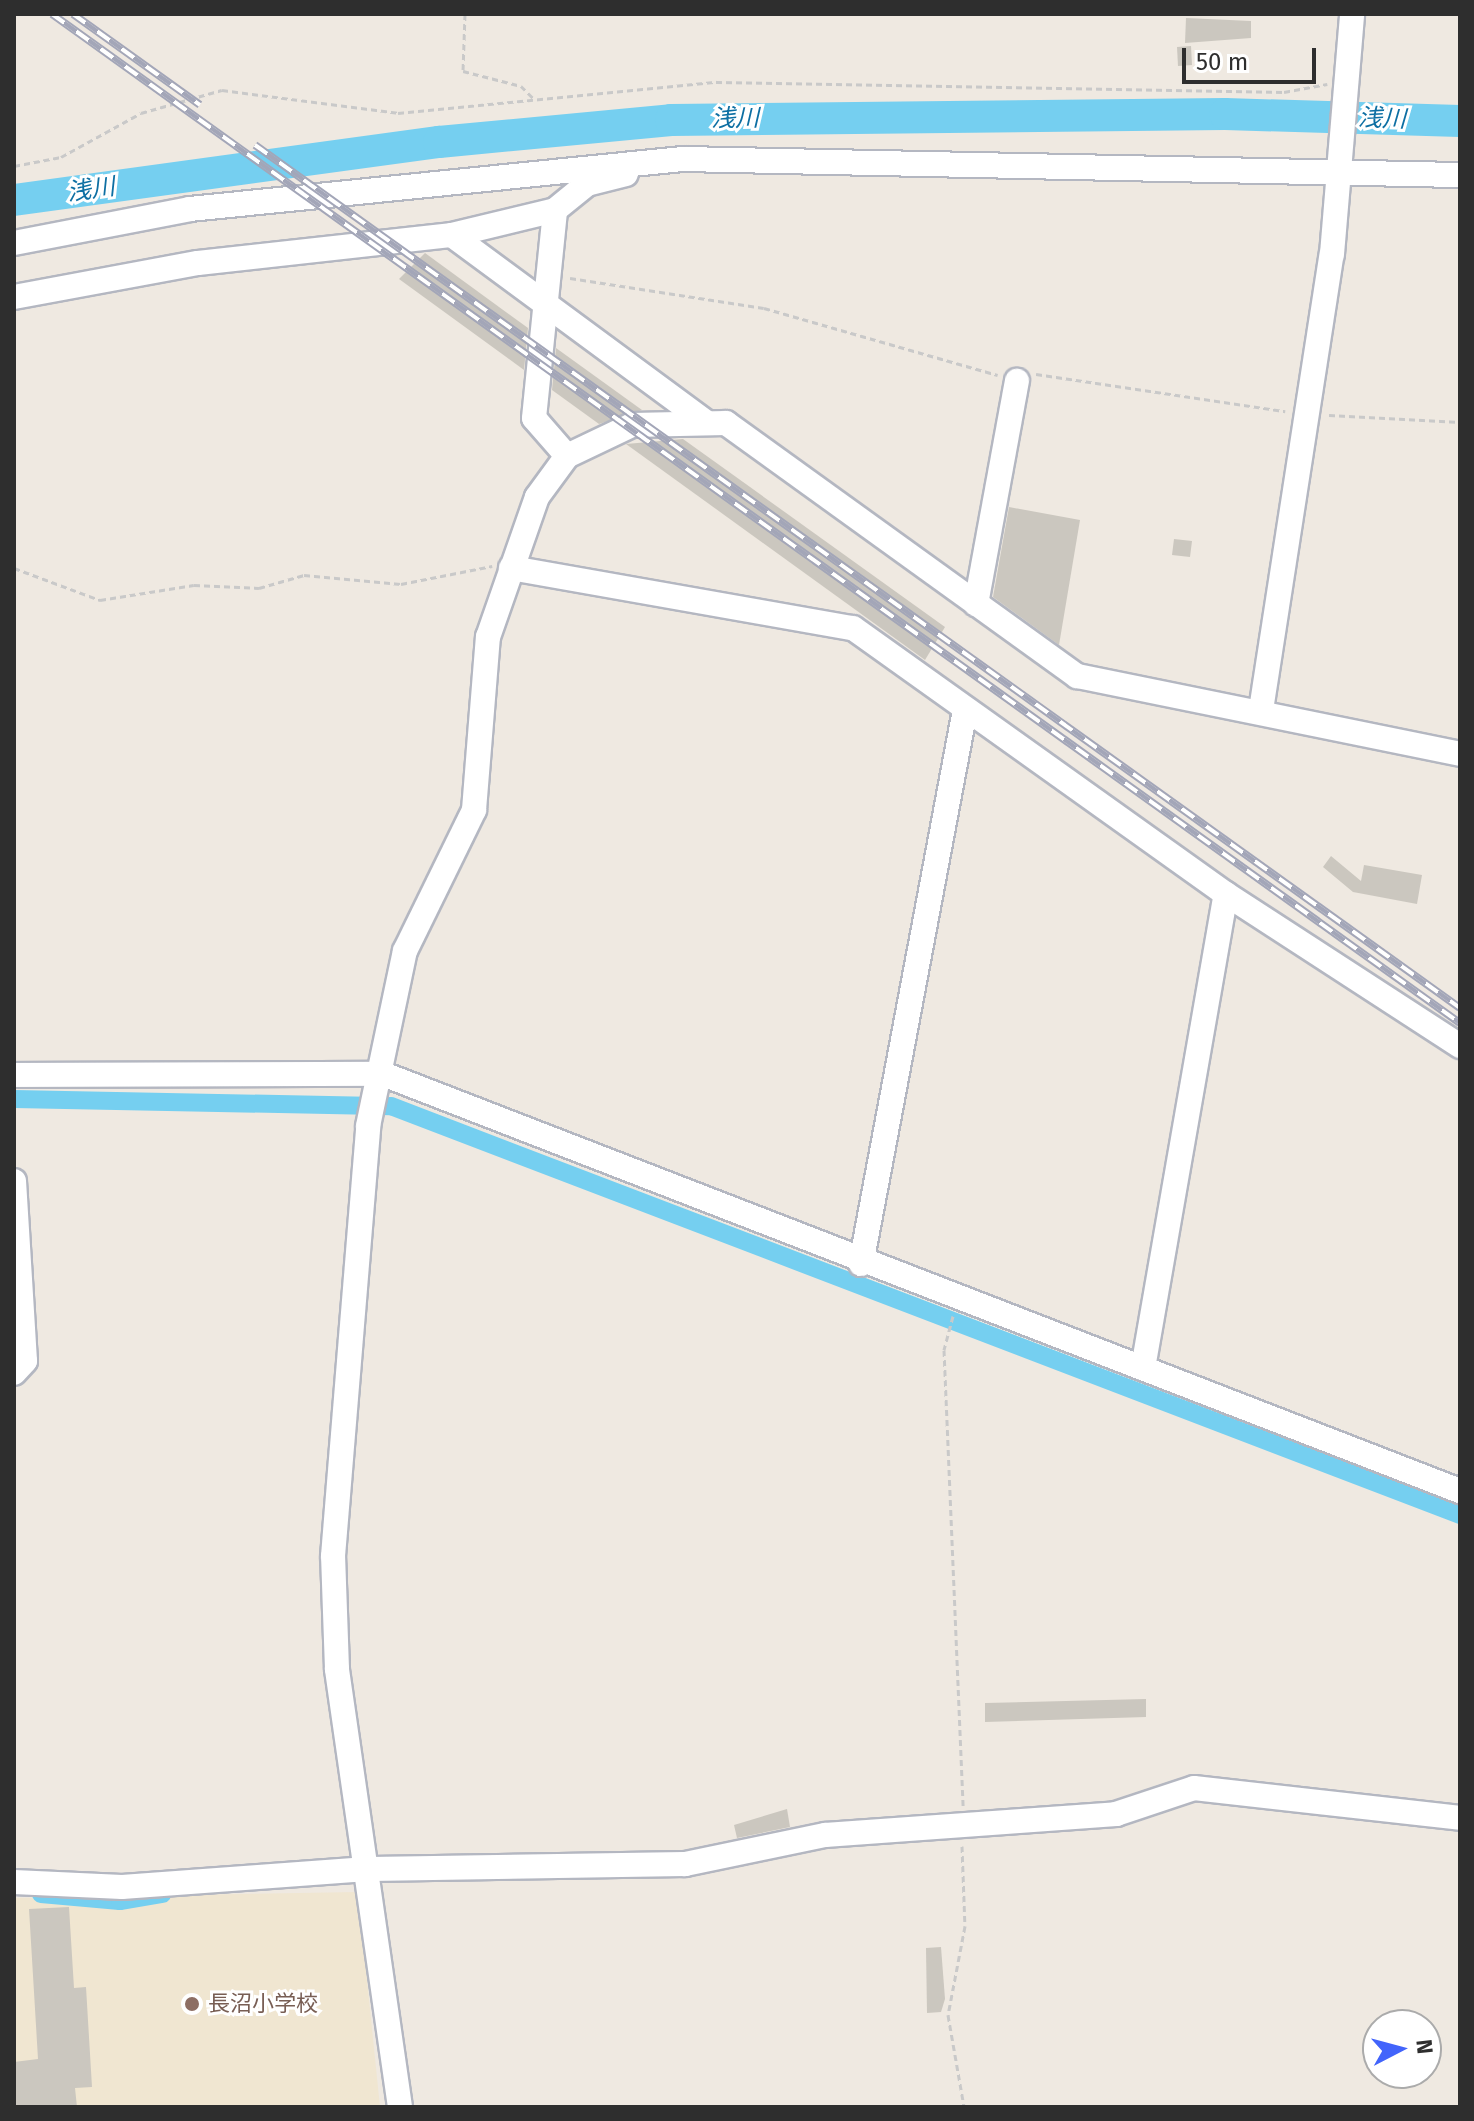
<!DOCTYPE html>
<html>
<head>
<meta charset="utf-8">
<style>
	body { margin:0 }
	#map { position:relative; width:1474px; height:2121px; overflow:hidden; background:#efe9e1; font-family:"Fira Sans","Noto Sans JP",sans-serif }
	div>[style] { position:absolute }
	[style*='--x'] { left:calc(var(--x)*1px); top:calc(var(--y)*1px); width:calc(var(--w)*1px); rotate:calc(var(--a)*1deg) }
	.education>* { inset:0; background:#f0e6d1 }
	.canal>* { height:18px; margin:-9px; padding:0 9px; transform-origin:9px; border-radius:9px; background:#75cff0 }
	.river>* { height:32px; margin:-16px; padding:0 16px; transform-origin:16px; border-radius:16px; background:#75cff0 }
	.building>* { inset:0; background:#cbc7bf }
	.path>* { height:3px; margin-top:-1.5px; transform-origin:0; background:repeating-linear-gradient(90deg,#c9c9c9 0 6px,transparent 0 10px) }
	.roads { filter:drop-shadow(2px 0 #b4b7c1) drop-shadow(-2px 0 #b4b7c1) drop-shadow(0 2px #b4b7c1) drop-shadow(0 -2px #b4b7c1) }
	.minor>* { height:24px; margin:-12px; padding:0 12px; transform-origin:12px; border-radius:12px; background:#fff }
	.rail>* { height:8px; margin-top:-4px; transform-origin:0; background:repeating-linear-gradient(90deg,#fff 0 15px,#a3a6b8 0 30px); box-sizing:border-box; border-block:2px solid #a3a6b8 }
	.dots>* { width:22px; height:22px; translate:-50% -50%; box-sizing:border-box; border:4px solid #fff; border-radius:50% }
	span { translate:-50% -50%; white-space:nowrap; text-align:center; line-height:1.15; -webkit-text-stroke:6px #fff; paint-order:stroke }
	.education-label { font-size:22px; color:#785e54 }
	.left { translate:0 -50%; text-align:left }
	.water-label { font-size:24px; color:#0d6fa3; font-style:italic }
	.frame { position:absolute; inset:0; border:16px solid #2e2e2e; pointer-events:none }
	.north { position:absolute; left:1362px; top:2009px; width:80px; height:80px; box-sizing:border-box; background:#fff; border:2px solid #ababab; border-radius:50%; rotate:84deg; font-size:22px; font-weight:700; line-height:32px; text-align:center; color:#2e2e2e }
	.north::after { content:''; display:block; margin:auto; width:28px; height:36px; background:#4264fb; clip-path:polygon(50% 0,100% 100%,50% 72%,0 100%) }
	.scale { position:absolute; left:1182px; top:48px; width:134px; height:36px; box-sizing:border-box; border:4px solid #2e2e2e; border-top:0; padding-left:10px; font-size:24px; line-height:28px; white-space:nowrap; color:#2e2e2e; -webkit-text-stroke:6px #fff; paint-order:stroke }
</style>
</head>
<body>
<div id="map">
	<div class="education">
		<div style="clip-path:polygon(358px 1892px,380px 2107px,14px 2107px,14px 1898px)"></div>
	</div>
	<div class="canal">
		<div style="--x:14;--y:1099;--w:377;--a:1.1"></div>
		<div style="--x:391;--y:1106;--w:1145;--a:20.94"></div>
		<div style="--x:41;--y:1894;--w:79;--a:5.1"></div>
		<div style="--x:120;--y:1901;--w:43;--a:-9.5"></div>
	</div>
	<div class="river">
		<div style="--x:14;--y:200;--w:429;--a:-7.8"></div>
		<div style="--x:439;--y:142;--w:233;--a:-5.4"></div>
		<div style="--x:671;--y:120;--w:554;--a:-0.62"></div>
		<div style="--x:1225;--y:114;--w:235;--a:1.7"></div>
	</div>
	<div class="building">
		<div style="clip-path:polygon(1186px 18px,1251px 21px,1251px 38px,1185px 43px)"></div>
		<div style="clip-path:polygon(1191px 46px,1192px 65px,1178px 66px,1177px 47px)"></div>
		<div style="clip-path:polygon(425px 253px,528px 328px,524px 370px,399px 279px)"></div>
		<div style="clip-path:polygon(556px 348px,642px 410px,599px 424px,552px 390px)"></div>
		<div style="clip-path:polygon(683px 439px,945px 627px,925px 660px,626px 444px)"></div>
		<div style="clip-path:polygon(1009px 507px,1080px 520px,1059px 645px,993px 597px)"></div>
		<div style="clip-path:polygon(1174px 539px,1192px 541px,1190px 557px,1172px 555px)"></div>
		<div style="clip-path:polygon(1331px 856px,1361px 881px,1364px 865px,1422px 875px,1417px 904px,1353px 892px,1323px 867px)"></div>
		<div style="clip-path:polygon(1146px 1699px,1146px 1717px,985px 1722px,985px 1703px)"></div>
		<div style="clip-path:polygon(787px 1809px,790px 1827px,737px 1838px,734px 1825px)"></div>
		<div style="clip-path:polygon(69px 1907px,74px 1988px,86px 1987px,92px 2087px,75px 2088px,77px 2107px,14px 2107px,14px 2062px,38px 2059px,29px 1909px)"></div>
		<div style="clip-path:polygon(941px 1947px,945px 1999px,941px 2012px,927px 2013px,926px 1948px)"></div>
	</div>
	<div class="path">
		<div style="--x:465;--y:14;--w:57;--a:92"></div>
		<div style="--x:463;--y:71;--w:60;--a:14.5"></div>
		<div style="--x:521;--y:86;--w:17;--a:45"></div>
		<div style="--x:14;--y:166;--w:48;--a:-10.8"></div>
		<div style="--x:61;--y:157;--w:91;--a:-28.8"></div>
		<div style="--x:141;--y:113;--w:84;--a:-15.9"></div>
		<div style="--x:222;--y:90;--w:177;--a:7.4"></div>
		<div style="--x:398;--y:113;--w:320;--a:-5.6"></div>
		<div style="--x:716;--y:82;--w:568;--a:1.01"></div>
		<div style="--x:1284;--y:92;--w:44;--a:-10.5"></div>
		<div style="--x:570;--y:278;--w:196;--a:8.8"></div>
		<div style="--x:764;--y:308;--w:243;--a:16"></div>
		<div style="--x:1036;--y:374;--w:252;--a:8.5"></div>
		<div style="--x:1329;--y:415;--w:131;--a:3.1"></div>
		<div style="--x:14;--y:568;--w:92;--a:20.4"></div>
		<div style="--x:100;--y:600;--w:95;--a:-9.1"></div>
		<div style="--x:194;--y:585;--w:65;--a:2.6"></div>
		<div style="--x:259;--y:588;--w:47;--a:-16.1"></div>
		<div style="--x:304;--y:575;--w:97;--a:5.3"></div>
		<div style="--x:401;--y:584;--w:93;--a:-11.2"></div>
		<div style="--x:953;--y:1316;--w:35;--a:105"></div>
		<div style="--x:944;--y:1350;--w:456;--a:87.6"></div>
		<div style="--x:962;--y:1846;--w:80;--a:87.9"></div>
		<div style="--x:965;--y:1926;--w:91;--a:100.8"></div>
		<div style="--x:948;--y:2015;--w:93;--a:80.1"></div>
	</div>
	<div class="roads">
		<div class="minor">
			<div style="--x:452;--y:235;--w:313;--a:36.4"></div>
			<div style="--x:14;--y:243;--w:179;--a:-10.9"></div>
			<div style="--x:190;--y:209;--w:495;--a:-5.8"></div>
			<div style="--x:682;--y:159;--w:778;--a:1.18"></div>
			<div style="--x:14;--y:297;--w:187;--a:-10.5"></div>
			<div style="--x:198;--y:263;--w:256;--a:-6.3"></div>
			<div style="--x:452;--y:235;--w:106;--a:-13.6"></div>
			<div style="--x:567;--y:456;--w:50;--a:-131"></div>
			<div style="--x:534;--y:418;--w:209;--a:-84.2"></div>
			<div style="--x:555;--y:210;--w:41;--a:-39.1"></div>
			<div style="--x:587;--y:184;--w:40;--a:-14.4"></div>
			<div style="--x:511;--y:568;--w:347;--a:10"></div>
			<div style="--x:853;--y:628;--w:458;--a:35.5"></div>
			<div style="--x:1226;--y:894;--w:279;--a:33"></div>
			<div style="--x:976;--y:604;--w:227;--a:-79.6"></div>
			<div style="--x:1261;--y:710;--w:461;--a:-81.2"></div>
			<div style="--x:1332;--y:254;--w:241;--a:-85.2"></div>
			<div style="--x:14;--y:1075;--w:369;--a:-0.2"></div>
			<div style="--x:383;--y:1074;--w:1155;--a:21.17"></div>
			<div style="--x:14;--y:1181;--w:180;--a:86.5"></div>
			<div style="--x:25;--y:1361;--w:16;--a:133"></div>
			<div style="--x:861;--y:1264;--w:564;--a:-79.37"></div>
			<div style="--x:1143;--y:1368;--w:481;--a:-80.1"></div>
			<div style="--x:14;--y:1882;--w:108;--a:2.7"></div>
			<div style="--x:122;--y:1887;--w:249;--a:-4.2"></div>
			<div style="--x:370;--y:1869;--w:315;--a:-0.9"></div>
			<div style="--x:685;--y:1864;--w:143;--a:-11.7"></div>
			<div style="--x:825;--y:1835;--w:292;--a:-4.1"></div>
			<div style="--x:1116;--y:1814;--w:82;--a:-18.4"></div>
			<div style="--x:1194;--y:1788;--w:268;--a:6.4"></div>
			<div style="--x:400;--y:2107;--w:443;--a:-98.2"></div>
			<div style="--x:337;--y:1669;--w:113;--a:-92"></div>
			<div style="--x:333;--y:1556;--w:431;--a:-85.3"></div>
			<div style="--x:368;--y:1126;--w:179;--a:-78.1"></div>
			<div style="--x:405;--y:951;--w:157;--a:-63.9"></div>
			<div style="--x:474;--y:810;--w:174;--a:-85.4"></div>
			<div style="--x:488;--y:637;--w:148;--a:-70.7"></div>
			<div style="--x:537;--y:497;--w:51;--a:-53.8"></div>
			<div style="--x:567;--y:456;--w:72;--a:-25.5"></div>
			<div style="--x:632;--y:425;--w:94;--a:-1.2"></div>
			<div style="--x:726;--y:423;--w:433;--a:35.8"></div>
			<div style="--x:1077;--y:676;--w:391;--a:11.5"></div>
		</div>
	</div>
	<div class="rail">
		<div style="--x:52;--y:14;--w:1732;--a:35.63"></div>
		<div style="--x:73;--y:14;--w:156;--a:35.6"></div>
		<div style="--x:255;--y:145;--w:1482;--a:35.61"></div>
	</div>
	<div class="dots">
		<div style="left:192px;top:2004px;background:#8d6e63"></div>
	</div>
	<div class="education-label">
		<span class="left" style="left:208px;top:2004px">長沼小学校</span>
	</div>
	<div class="water-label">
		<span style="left:735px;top:119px;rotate:-1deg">浅川</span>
		<span style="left:1382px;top:119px;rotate:2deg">浅川</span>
		<span style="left:91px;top:190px;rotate:-8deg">浅川</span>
	</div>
	<div class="frame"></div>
	<div class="north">N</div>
	<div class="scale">50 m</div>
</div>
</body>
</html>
